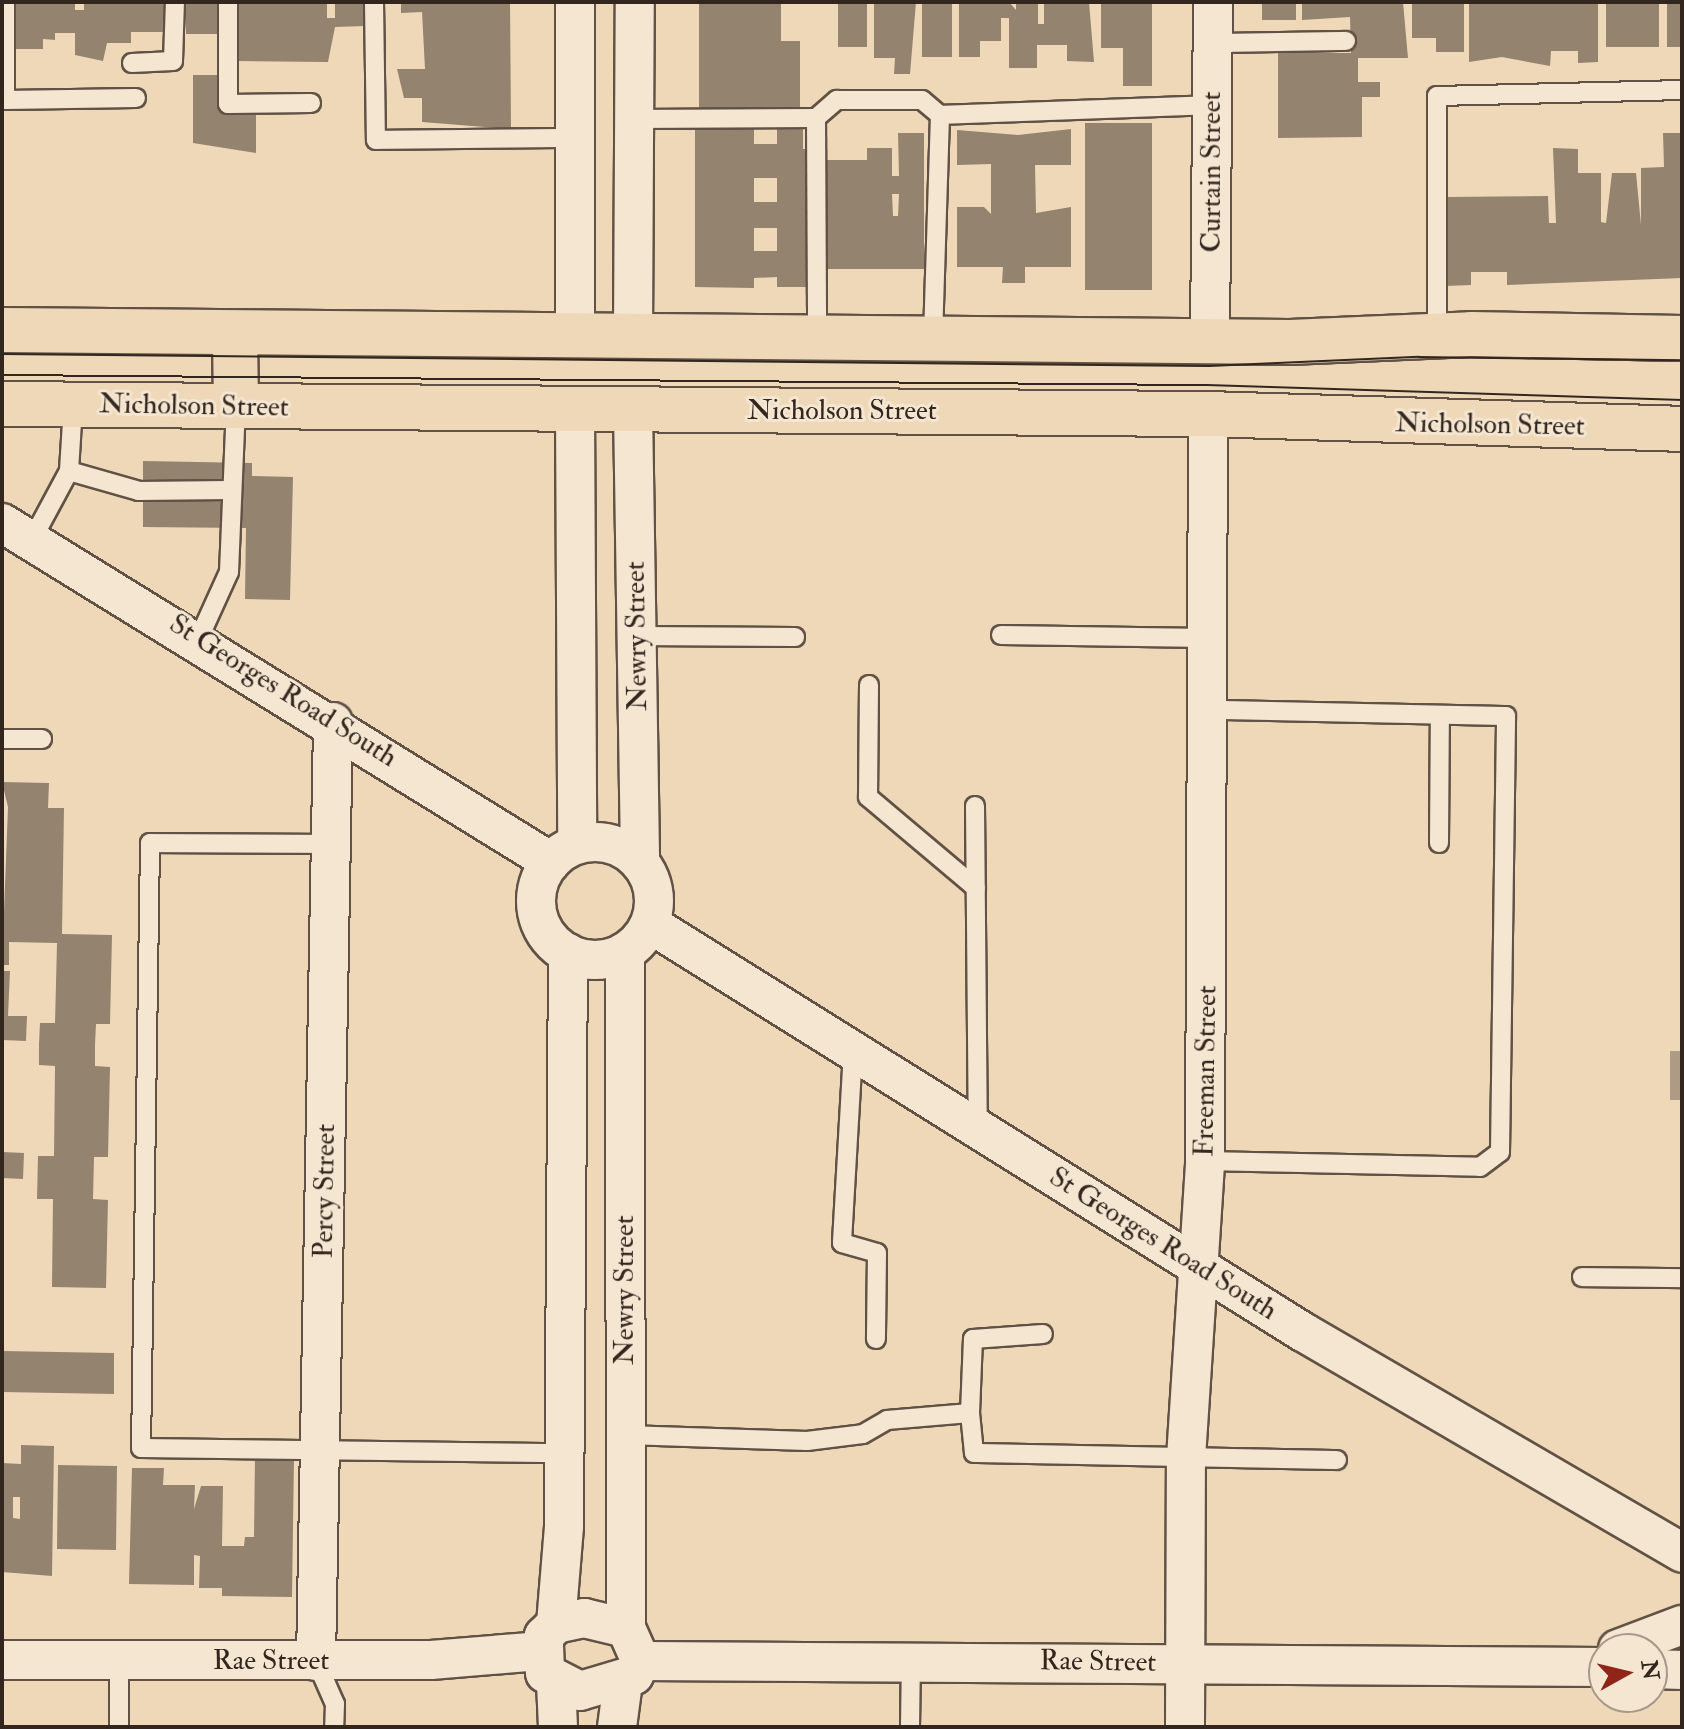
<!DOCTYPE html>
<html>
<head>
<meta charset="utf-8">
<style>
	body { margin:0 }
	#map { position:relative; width:1684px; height:1729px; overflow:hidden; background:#eed8b8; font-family:"IM FELL Double Pica",serif }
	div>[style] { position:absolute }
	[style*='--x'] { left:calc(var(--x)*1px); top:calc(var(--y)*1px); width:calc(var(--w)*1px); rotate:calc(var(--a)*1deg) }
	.water>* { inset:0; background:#ae9b84 }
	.building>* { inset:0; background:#94836f }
	.roads { filter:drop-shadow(2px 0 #615245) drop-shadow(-2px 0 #615245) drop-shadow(0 2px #615245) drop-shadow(0 -2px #615245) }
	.lane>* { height:18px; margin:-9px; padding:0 9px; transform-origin:9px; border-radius:9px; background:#f4e6d1 }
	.street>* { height:38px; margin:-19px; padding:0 19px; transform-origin:19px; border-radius:19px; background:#f4e6d1 }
	.street>.ring { margin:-19px; padding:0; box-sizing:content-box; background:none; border:38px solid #f4e6d1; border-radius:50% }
	.primary>* { height:44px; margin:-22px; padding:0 22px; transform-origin:22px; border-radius:22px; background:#eed8b8 }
	.tram>* { height:2px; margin:-1px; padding:0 1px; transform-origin:1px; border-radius:1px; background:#32261f }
	span { translate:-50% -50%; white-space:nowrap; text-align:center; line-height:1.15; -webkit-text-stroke:6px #f4e6d1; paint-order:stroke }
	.street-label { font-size:28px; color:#32261f }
	.frame { position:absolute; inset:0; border:4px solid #32261f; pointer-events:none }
	.north { position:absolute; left:1588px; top:1633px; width:80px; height:80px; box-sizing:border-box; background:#f4e6d1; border:2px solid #a6998a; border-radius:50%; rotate:82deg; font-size:22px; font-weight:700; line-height:32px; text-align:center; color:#32261f }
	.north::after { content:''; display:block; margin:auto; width:28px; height:36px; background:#8f2418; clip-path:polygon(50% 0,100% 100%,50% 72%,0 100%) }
</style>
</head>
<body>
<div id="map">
	<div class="water">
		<div style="clip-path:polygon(1670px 1051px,1682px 1051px,1682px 1100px,1670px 1100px)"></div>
	</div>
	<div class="building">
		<div style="clip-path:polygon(11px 2px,75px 2px,75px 10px,84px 10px,84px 2px,170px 2px,170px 32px,131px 32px,131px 43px,107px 43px,103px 61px,75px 55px,75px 33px,55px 33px,55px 40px,43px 39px,43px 49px,11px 49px)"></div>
		<div style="clip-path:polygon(186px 2px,222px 2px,222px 34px,186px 34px)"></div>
		<div style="clip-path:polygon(238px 2px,327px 2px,327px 18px,335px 18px,335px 2px,365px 2px,365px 26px,335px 27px,328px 62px,238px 61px)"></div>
		<div style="clip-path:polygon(401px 2px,510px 2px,511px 129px,422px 122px,422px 98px,404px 98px,397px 69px,425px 69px,422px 12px,401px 13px)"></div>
		<div style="clip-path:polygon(699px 2px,781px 2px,781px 41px,800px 41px,800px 108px,699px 108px)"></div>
		<div style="clip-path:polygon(838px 2px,867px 2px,867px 47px,838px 47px)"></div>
		<div style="clip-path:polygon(874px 2px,916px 2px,910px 74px,894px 74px,895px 58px,874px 58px)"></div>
		<div style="clip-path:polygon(922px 2px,952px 2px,952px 57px,922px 57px)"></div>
		<div style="clip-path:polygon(959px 2px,1009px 2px,1016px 10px,1016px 2px,1038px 2px,1038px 24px,1044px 24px,1044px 2px,1089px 2px,1094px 62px,1067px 61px,1067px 45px,1037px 45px,1037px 68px,1009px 68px,1009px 18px,1001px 18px,1001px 41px,980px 41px,980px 57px,959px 57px)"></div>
		<div style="clip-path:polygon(1101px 2px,1152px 2px,1152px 86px,1123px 86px,1123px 48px,1101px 48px)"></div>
		<div style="clip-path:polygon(1262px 2px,1296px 2px,1296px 20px,1262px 20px)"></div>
		<div style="clip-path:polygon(1302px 2px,1403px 2px,1408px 58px,1358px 58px,1358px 82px,1380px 82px,1380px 97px,1362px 97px,1362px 137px,1278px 138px,1278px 53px,1351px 53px,1350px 17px,1302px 20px)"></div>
		<div style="clip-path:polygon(1412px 2px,1464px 2px,1464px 52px,1436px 52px,1436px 38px,1412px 38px)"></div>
		<div style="clip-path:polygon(1469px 2px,1598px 2px,1598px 62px,1578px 63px,1578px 51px,1551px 51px,1550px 66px,1502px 57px,1469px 62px)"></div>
		<div style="clip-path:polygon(1606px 2px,1659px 2px,1659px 47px,1606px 47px)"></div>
		<div style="clip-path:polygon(1667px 2px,1682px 2px,1682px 47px,1667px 47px)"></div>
		<div style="clip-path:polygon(193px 75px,222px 75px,222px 107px,256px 108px,256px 153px,193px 143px)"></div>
		<div style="clip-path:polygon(1085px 123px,1152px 123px,1152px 290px,1085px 290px)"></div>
		<div style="clip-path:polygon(evenodd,695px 126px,754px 126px,754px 144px,777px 144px,777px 126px,803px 126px,803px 149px,810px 149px,807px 287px,777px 287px,777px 277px,754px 278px,754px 288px,695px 287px,695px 126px,754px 178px,777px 178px,777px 202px,754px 202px,754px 178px,695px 126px,754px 228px,777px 228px,777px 251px,754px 251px,754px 228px)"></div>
		<div style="clip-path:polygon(1071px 129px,1071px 165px,1035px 165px,1036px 213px,1071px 207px,1071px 267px,1025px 267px,1025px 283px,1002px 283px,1003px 267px,957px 267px,957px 207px,984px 207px,991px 214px,991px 164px,957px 165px,957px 130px,1018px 135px)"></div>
		<div style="clip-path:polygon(evenodd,898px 133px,924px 133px,924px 269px,827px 269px,827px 160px,867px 160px,867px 148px,892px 148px,892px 176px,899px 176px,898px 133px,892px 194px,899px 194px,898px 216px,893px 216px,892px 194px)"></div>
		<div style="clip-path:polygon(1663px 133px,1682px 133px,1682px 278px,1507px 285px,1507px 272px,1471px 272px,1471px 285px,1445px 286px,1445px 197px,1548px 196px,1549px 223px,1556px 223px,1553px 148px,1578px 149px,1578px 173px,1601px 173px,1601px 222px,1606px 223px,1612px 173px,1636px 173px,1641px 225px,1641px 168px,1664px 167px)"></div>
		<div style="clip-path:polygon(143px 461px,252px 463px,252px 476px,293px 477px,290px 600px,245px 599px,246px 528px,143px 527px)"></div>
		<div style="clip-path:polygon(2px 782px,49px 783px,48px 808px,64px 808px,62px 934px,112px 935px,110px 1024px,96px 1024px,95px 1045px,95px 1066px,110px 1067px,108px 1157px,94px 1157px,93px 1199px,108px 1200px,106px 1288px,52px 1287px,53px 1199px,37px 1199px,38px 1156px,54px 1156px,55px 1066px,39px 1065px,39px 1044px,40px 1023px,55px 1023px,57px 943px,9px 942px,9px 965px,2px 965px,8px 807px)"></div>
		<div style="clip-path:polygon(2px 971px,10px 971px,8px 1016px,27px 1016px,26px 1041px,2px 1040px)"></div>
		<div style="clip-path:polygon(2px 1152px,24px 1153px,23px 1179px,2px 1178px)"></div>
		<div style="clip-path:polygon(2px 1351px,114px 1353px,114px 1394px,2px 1392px)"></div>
		<div style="clip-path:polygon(evenodd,21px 1445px,54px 1446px,52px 1576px,2px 1572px,2px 1463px,21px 1464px,21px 1445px,13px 1497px,20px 1497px,20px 1519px,13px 1518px,13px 1497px)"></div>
		<div style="clip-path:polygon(255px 1456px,294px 1457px,292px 1597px,222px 1596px,222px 1588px,199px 1588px,200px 1556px,194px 1555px,194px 1585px,129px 1584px,132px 1468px,164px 1468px,163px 1485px,195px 1485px,194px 1509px,201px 1486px,223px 1486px,222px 1546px,244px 1546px,245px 1537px,254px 1537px)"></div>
		<div style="clip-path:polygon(58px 1465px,117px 1466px,116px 1550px,57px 1549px)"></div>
	</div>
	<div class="roads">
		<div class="lane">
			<div style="--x:5;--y:2;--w:98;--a:90"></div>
			<div style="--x:5;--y:100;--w:131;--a:-0.9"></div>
			<div style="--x:228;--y:2;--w:102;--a:90"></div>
			<div style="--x:228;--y:104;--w:83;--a:-0.7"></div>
			<div style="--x:374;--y:2;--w:138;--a:89.2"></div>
			<div style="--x:376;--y:140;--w:199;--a:-0.6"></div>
			<div style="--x:1213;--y:43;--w:133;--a:-0.9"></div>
			<div style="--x:132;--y:63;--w:41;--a:-2.8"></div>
			<div style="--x:173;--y:61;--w:59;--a:-88.1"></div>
			<div style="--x:816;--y:118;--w:220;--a:89.7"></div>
			<div style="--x:633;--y:119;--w:183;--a:-0.3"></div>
			<div style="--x:816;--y:118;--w:28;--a:-41"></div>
			<div style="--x:837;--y:100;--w:85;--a:0"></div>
			<div style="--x:922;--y:100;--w:23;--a:40"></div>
			<div style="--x:1437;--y:335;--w:239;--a:-90"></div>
			<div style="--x:1437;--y:96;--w:245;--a:-1.4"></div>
			<div style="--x:933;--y:338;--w:223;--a:-88.2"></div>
			<div style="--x:940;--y:115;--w:273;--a:-2.1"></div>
			<div style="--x:69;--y:471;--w:73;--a:15.9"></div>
			<div style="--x:139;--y:491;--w:90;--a:-0.6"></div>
			<div style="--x:34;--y:536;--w:74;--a:-61.7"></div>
			<div style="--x:69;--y:471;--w:66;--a:-86.5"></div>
			<div style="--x:1001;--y:635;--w:207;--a:0.8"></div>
			<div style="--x:637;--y:636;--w:158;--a:0.4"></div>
			<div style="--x:199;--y:638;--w:72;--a:-65.6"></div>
			<div style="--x:229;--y:572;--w:166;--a:-87.6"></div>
			<div style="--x:869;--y:685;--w:112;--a:90.5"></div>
			<div style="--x:868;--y:797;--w:141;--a:40.1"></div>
			<div style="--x:2;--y:739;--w:40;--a:0"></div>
			<div style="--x:975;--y:806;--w:324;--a:89.5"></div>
			<div style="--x:1439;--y:843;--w:128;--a:-89.6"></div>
			<div style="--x:331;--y:844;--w:181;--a:-179.7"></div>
			<div style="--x:150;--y:843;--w:605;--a:90.85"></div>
			<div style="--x:141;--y:1448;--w:423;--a:0.7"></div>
			<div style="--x:853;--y:1051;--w:192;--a:93.3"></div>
			<div style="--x:842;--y:1243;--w:36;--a:16"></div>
			<div style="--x:877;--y:1253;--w:86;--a:90.7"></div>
			<div style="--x:1205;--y:1161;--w:275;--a:1.2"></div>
			<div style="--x:1480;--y:1167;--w:25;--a:-37"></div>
			<div style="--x:1500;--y:1152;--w:436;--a:-89.2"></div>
			<div style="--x:1506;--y:716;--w:297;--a:-178.8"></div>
			<div style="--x:1582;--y:1277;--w:100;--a:0.6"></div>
			<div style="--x:970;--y:1413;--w:40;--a:84.3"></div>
			<div style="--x:974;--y:1453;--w:363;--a:1.1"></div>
			<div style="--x:625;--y:1435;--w:182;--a:1.9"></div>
			<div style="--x:807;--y:1441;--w:56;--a:-7.1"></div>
			<div style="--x:863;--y:1434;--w:28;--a:-30"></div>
			<div style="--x:887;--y:1420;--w:83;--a:-4.8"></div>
			<div style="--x:970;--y:1413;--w:74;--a:-87.7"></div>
			<div style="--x:973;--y:1339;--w:70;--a:-4.1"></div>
			<div style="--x:316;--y:1661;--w:47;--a:66.2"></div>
			<div style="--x:335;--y:1704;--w:23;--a:92"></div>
			<div style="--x:119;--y:1727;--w:67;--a:-90"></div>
			<div style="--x:910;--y:1727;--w:68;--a:-89.2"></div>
		</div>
		<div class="street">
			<div style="--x:575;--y:2;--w:334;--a:90"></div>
			<div style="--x:633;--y:337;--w:335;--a:-89.7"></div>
			<div style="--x:1210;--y:341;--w:339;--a:-89.5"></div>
			<div style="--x:575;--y:408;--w:436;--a:89.7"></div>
			<div style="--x:633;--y:409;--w:453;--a:89.1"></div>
			<div style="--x:2;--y:523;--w:645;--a:31.69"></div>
			<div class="ring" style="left:536px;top:842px;width:80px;height:80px"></div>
			<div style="--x:650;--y:924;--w:770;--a:32"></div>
			<div style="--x:1303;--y:1332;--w:439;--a:30.2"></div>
			<div style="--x:625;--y:952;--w:676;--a:89.92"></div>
			<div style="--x:584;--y:1618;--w:43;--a:13.4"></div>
			<div style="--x:626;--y:1628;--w:36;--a:66"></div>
			<div style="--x:641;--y:1661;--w:16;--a:117"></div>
			<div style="--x:634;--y:1675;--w:56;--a:163.5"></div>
			<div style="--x:580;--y:1691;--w:39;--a:-153"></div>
			<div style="--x:545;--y:1673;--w:37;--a:-92"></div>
			<div style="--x:544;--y:1636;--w:17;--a:-45"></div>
			<div style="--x:556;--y:1624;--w:29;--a:-12"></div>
			<div style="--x:556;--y:1624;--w:98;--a:-85.3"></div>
			<div style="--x:564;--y:1526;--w:573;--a:-89.6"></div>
			<div style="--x:1618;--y:1649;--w:68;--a:-20.6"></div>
			<div style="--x:2;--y:1660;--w:429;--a:0"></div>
			<div style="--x:431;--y:1660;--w:109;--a:-4.7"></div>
			<div style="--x:316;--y:1661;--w:939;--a:-88.96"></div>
			<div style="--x:641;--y:1661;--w:963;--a:0.36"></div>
			<div style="--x:1652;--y:1669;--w:30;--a:2"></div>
			<div style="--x:556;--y:1683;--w:44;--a:87.4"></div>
			<div style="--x:617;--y:1727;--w:45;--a:-82.4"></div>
			<div style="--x:1185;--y:1727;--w:269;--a:-89.8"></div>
			<div style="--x:1186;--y:1458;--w:298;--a:-86.3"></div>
			<div style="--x:1205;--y:1161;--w:747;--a:-89.77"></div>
		</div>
		<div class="primary">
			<div style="--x:2;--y:330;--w:1288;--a:0.53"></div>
			<div style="--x:1290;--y:342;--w:181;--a:-2.5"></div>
			<div style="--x:1471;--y:334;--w:211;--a:1.1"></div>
			<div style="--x:235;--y:334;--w:72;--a:89.2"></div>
			<div style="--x:2;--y:404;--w:1206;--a:0.48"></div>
			<div style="--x:1208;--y:414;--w:474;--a:1.8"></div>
		</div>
	</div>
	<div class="tram">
		<div style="--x:2;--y:354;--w:1207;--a:0.57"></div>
		<div style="--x:1209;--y:366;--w:210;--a:-2.5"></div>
		<div style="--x:1419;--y:357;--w:263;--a:0.7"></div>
		<div style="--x:2;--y:375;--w:1206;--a:0.48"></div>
		<div style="--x:1208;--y:385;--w:474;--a:1.8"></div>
	</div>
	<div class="street-label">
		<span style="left:1212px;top:172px;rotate:-90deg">Curtain Street</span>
		<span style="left:194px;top:406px;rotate:1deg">Nicholson Street</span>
		<span style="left:842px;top:411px">Nicholson Street</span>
		<span style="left:1490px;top:425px;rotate:1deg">Nicholson Street</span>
		<span style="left:637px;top:636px;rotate:-91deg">Newry Street</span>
		<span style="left:283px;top:691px;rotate:32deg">St Georges Road South</span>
		<span style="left:1206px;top:1071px;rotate:-89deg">Freeman Street</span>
		<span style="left:325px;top:1191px;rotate:-89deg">Percy Street</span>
		<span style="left:1163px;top:1244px;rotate:32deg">St Georges Road South</span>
		<span style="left:625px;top:1290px;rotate:-90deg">Newry Street</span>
		<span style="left:271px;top:1661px">Rae Street</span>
		<span style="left:1098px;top:1662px;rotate:1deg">Rae Street</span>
	</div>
	<div class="frame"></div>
	<div class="north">N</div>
</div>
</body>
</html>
